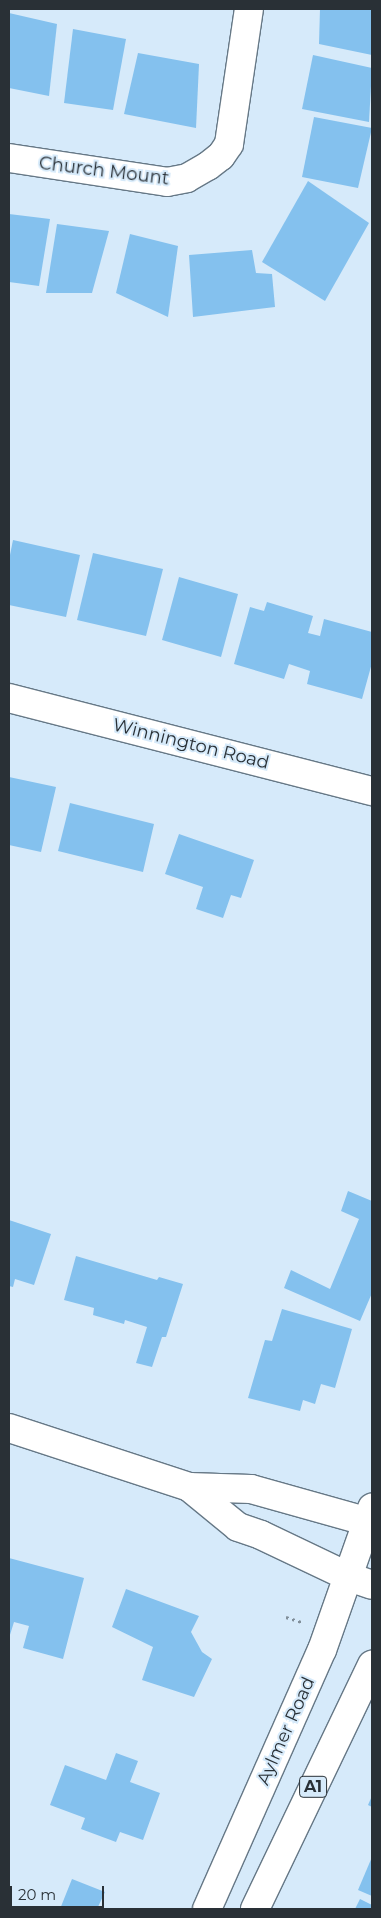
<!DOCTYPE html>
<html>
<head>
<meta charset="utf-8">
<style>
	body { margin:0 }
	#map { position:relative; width:381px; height:1918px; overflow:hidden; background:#d6eafa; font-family:Montserrat,sans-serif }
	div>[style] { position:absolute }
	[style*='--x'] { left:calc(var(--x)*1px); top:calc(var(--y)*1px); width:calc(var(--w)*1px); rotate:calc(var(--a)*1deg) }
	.building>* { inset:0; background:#84c1ee }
	.path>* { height:3px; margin-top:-1.5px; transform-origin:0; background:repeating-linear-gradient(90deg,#818f9a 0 2.5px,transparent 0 6.5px) }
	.roads { filter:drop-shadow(1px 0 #667886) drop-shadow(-1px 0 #667886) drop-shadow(0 1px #667886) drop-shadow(0 -1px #667886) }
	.minor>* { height:28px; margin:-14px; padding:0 14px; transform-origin:14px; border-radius:14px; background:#fff }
	.highway>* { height:28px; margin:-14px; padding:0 14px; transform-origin:14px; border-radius:14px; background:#fff }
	span { translate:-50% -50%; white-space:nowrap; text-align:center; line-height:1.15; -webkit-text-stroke:4px #d6eafa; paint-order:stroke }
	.shield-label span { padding:1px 4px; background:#d6eafa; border:1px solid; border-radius:4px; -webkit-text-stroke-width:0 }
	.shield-label { font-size:16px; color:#293036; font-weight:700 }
	.street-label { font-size:18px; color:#293036 }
	.frame { position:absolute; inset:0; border:10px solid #293036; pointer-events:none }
	.scale { position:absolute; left:10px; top:1886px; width:94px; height:22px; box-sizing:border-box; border:2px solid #293036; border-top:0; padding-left:6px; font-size:15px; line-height:18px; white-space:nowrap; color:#293036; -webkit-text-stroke:4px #d6eafa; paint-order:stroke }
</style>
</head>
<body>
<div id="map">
	<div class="building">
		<div style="clip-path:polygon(320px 9px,372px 9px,372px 55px,319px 44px)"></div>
		<div style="clip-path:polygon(9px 13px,57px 24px,49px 96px,9px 88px)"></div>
		<div style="clip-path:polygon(73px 29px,126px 39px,113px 110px,64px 103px)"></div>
		<div style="clip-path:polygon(138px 53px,199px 64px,196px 128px,124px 114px)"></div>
		<div style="clip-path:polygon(313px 55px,372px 68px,369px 122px,302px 109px)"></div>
		<div style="clip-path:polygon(314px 117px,372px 128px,358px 188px,302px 177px)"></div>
		<div style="clip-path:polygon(308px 181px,369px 223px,325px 301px,262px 262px)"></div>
		<div style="clip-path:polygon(9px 214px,50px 219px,39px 286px,9px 282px)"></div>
		<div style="clip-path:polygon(57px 224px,109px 231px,92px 293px,46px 293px)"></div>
		<div style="clip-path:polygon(130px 234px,178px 246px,168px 317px,116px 293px)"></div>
		<div style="clip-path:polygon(252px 250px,256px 273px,272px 274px,275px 307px,193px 317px,189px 255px)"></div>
		<div style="clip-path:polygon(13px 540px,80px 555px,66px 617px,9px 605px,9px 560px)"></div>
		<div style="clip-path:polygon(93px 553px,163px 569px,146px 636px,77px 620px)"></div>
		<div style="clip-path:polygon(179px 577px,238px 594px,221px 657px,162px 640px)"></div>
		<div style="clip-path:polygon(267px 602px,313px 616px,308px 633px,320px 636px,324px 619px,372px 632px,372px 663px,362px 699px,307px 684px,310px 671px,289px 664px,284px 679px,234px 664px,250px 607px,264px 611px)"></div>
		<div style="clip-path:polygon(9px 777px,56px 787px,41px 852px,9px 845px)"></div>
		<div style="clip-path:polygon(70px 803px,154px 824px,143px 872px,58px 851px)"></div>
		<div style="clip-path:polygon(179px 834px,254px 860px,241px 898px,231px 895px,223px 918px,196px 909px,203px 887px,165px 874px)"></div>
		<div style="clip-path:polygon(348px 1191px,372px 1201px,372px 1293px,360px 1321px,284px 1288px,291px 1270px,330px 1289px,359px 1219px,341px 1211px)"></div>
		<div style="clip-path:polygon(9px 1220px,51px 1234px,34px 1285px,15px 1279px,13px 1287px,9px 1286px)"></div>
		<div style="clip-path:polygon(76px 1256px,157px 1280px,159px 1277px,183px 1284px,166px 1337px,162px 1337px,152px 1367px,136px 1363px,147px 1327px,125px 1320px,124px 1324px,93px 1315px,94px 1308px,64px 1300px)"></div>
		<div style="clip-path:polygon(282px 1309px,352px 1329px,335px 1388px,321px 1384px,315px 1404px,303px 1400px,300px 1411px,248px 1398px,265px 1340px,272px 1341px)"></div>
		<div style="clip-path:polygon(9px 1558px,84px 1578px,63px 1659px,23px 1648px,29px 1626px,14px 1622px,9px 1638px)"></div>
		<div style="clip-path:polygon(126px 1589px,199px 1616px,191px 1632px,202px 1652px,212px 1659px,194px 1697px,142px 1680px,153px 1647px,112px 1627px)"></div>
		<div style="clip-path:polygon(116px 1753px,138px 1761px,130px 1782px,160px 1793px,143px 1840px,120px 1832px,116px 1842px,81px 1829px,85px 1818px,50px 1805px,65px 1765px,106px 1780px)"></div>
		<div style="clip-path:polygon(372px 1796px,372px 1807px,368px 1805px)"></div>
		<div style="clip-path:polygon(372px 1857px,372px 1896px,358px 1890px)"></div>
		<div style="clip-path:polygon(72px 1879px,105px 1892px,97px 1909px,60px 1909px)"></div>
		<div style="clip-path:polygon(360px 1899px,372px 1905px,372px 1909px,355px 1909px)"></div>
	</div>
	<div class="path">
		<div style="--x:286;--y:1617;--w:16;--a:18"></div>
	</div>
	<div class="roads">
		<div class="minor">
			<div style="--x:9;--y:158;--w:160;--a:8.6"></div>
			<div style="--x:167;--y:182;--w:20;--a:-11"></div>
			<div style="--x:187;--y:178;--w:24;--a:-30"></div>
			<div style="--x:208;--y:166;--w:16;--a:-38"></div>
			<div style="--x:221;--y:156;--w:14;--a:-56"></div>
			<div style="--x:229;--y:144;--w:136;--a:-81.6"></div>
			<div style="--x:9;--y:698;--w:375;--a:14.4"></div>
			<div style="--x:9;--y:1428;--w:189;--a:18.1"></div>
			<div style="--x:189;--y:1487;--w:62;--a:1.8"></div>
			<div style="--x:251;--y:1489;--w:126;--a:15.7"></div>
			<div style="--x:189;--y:1487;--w:63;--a:39.2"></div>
			<div style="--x:238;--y:1527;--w:24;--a:19"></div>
			<div style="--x:261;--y:1535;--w:98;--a:25.5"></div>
			<div style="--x:349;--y:1577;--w:24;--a:19"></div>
		</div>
		<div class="highway">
			<div style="--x:207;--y:1909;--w:283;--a:-66.1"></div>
			<div style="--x:322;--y:1650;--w:151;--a:-70.6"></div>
			<div style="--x:255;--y:1909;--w:271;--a:-64.4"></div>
		</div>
	</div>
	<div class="shield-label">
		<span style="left:313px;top:1787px">A1</span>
	</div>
	<div class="street-label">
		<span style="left:104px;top:171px;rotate:7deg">Church Mount</span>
		<span style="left:191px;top:744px;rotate:14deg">Winnington Road</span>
		<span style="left:286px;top:1731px;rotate:-66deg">Aylmer Road</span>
	</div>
	<div class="frame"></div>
	<div class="scale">20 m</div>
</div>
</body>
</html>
